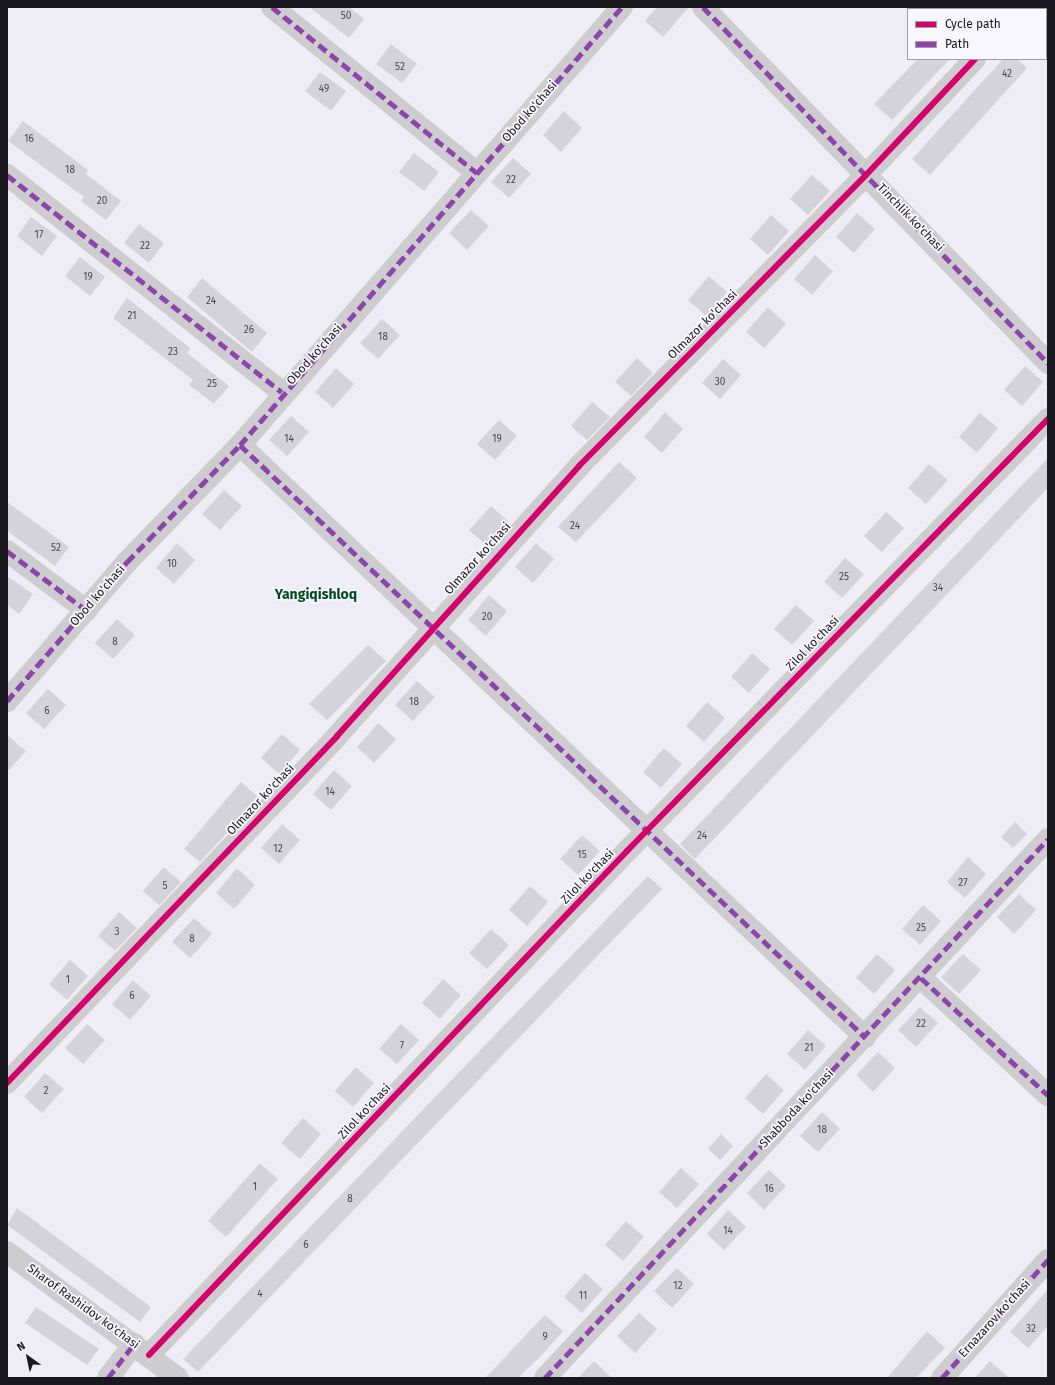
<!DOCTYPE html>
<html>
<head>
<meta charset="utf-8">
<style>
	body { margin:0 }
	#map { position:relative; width:1055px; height:1385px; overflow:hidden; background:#eeecf5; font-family:"Fira Sans",sans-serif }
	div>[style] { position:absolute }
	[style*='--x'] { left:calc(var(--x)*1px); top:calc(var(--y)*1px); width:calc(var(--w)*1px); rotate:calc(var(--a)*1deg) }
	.building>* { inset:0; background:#d5d3da }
	.minor>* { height:22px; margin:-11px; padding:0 11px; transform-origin:11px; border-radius:11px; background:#cdcccf }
	.quiet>* { height:5px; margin-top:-2.5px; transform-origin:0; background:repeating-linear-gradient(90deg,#8e44ad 0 10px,transparent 0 15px) }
	.cycleway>* { height:6px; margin:-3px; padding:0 3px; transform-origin:3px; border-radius:3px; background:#d6006c }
	span { translate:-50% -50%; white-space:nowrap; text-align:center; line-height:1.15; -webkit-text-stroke:3.5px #f8f7fe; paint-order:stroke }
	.number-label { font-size:10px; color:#49484e }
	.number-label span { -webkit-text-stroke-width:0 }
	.street-label { font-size:12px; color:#19181e }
	.quarter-label { font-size:14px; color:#004a1d; font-weight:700 }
	.frame { position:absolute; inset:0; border:8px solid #19181e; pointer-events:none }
	.legend { position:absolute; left:907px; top:8px; width:140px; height:52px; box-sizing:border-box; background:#f8f7fe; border:1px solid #9f9ea4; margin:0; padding:5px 7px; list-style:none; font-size:12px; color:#19181e }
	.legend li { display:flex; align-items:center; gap:8px; height:20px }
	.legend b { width:20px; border:1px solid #9f9ea4 }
	.north { position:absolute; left:8px; top:1337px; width:40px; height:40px; -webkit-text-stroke:3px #f8f7fe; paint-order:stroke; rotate:327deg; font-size:11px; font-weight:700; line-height:16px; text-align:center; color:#19181e }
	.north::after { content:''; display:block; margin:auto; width:14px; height:18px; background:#19181e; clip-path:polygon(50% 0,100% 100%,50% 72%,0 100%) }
</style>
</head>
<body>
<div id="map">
	<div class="building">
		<div style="clip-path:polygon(309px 7px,349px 7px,364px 19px,349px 38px)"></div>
		<div style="clip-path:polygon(657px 7px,689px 7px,663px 37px,645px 21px)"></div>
		<div style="clip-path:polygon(391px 44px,417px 64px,402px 83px,376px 64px)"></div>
		<div style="clip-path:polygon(918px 59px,950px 59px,892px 120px,874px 104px)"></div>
		<div style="clip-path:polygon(1003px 59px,1017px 59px,1027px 68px,930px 175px,912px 159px)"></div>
		<div style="clip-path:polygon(320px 72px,346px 91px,331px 111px,305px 91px)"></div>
		<div style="clip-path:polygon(564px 111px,582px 128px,561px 152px,543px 135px)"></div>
		<div style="clip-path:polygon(23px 121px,88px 170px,86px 174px,121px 201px,106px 220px,81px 201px,84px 197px,8px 141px)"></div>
		<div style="clip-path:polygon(414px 153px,439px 172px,424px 191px,399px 172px)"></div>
		<div style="clip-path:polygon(513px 158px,531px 174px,509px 198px,491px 182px)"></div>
		<div style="clip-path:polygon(812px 175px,830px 191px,808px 215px,790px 199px)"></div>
		<div style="clip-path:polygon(471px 210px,489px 226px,467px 250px,449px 233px)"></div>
		<div style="clip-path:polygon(857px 213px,875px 229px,854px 253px,836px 237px)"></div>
		<div style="clip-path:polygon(771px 215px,789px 231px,768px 255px,750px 239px)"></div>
		<div style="clip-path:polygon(31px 217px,57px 236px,42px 256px,17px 236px)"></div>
		<div style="clip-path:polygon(139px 224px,164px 243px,149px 263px,124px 243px)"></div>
		<div style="clip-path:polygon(815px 255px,833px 271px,812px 295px,794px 279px)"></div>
		<div style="clip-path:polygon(80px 257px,105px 277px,90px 296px,65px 276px)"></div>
		<div style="clip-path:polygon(709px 276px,727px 292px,706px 316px,688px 300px)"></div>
		<div style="clip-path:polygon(202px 278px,267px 333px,252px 352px,187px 297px)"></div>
		<div style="clip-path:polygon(127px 298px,190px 348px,187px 353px,229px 386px,214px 404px,189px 385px,193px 380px,113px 318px)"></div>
		<div style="clip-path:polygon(768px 307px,786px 324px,764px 348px,746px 332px)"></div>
		<div style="clip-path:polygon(382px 319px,400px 335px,378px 359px,360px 343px)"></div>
		<div style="clip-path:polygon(637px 358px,653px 373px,631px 396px,615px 382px)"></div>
		<div style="clip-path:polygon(723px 359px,741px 375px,720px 399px,702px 383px)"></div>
		<div style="clip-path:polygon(1025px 366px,1043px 382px,1022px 406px,1004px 390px)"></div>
		<div style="clip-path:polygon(336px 368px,354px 384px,333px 408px,315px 392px)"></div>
		<div style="clip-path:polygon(592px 402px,610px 417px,587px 440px,571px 426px)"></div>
		<div style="clip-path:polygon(665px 412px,683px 429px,662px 453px,644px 437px)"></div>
		<div style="clip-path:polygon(980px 413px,998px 428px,977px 453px,959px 437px)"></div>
		<div style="clip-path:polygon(291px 416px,309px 432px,287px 456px,269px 440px)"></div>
		<div style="clip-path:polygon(499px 420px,517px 436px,495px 460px,477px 444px)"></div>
		<div style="clip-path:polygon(1048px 458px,1048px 488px,695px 859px,680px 844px)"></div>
		<div style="clip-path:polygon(619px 462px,637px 478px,576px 542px,558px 527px)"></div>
		<div style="clip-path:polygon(929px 464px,948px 480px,926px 504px,908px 488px)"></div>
		<div style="clip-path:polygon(224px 490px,242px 506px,220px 530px,202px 514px)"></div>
		<div style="clip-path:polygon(7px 502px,69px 547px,55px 566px,7px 531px)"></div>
		<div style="clip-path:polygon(491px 506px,509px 522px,487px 546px,469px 530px)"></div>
		<div style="clip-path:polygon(886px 512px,904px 528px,882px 552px,864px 536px)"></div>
		<div style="clip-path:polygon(177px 543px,195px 560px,174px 584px,156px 568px)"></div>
		<div style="clip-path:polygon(536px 543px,554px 559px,533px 583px,515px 567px)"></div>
		<div style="clip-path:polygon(845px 558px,864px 574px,842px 598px,824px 582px)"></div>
		<div style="clip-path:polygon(7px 576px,33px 594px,19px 614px,7px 605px)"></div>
		<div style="clip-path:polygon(489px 595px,507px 611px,486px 636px,468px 620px)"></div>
		<div style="clip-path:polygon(796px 605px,814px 621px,792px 645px,774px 629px)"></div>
		<div style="clip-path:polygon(117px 619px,135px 635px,113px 659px,95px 643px)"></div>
		<div style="clip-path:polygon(368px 645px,386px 661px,327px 720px,309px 704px)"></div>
		<div style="clip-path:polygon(752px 653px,770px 669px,749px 693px,731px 677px)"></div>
		<div style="clip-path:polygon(417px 681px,435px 697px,413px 721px,395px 705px)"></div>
		<div style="clip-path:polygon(48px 689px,66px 705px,44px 729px,26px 713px)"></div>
		<div style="clip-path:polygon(707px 702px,725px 718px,704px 742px,686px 726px)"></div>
		<div style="clip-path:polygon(378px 723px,396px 739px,374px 763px,357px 747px)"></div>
		<div style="clip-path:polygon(282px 734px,300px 750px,279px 774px,261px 758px)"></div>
		<div style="clip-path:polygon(7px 735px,26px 751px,7px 772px)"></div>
		<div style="clip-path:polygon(664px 748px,682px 764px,661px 788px,643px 772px)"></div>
		<div style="clip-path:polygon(334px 770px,352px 786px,331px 810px,313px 794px)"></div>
		<div style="clip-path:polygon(241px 782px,259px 798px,200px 862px,184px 849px)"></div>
		<div style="clip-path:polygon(1015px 822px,1027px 834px,1013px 848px,1001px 837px)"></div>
		<div style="clip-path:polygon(282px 824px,300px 840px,279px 864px,261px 848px)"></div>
		<div style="clip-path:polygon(582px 835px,600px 851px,578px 875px,560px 859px)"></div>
		<div style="clip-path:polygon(968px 857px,986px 874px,965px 898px,947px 882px)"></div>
		<div style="clip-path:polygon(164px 867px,181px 882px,159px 905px,143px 891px)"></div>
		<div style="clip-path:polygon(237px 868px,255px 885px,234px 909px,216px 893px)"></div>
		<div style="clip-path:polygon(648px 876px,662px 889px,198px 1372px,183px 1359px)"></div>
		<div style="clip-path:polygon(530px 886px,548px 902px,527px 926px,509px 910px)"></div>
		<div style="clip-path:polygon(1019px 894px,1036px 910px,1014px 934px,997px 917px)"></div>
		<div style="clip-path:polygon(923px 905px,941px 921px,920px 945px,902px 929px)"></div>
		<div style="clip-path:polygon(119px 912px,137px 928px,115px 951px,98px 936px)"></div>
		<div style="clip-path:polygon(194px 918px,212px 934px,190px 958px,172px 942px)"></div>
		<div style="clip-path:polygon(491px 929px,509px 945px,487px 969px,469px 953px)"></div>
		<div style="clip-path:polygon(877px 954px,895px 970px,874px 994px,856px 978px)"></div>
		<div style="clip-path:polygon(963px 954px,981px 970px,959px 994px,941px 977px)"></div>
		<div style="clip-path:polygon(70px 960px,88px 976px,67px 1000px,49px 984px)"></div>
		<div style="clip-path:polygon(443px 979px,461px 995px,440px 1019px,422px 1003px)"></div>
		<div style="clip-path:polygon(133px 980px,151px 996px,130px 1020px,112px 1004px)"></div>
		<div style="clip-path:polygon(920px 1007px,938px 1023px,916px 1047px,898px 1030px)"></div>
		<div style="clip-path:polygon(87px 1024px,105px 1040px,83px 1064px,65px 1048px)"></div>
		<div style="clip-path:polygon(401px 1024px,419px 1040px,397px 1064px,379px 1049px)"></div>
		<div style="clip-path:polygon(808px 1030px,826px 1046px,805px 1070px,787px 1054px)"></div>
		<div style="clip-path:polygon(878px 1052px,895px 1068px,873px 1092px,856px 1075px)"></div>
		<div style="clip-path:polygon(356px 1067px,374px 1083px,353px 1107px,335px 1091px)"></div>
		<div style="clip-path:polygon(45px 1073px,64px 1089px,42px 1113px,24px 1097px)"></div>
		<div style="clip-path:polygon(766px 1074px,784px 1090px,763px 1114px,745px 1098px)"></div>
		<div style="clip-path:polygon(822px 1112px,840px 1129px,818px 1152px,800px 1136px)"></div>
		<div style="clip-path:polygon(303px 1118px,321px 1134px,300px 1159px,281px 1143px)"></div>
		<div style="clip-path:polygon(721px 1134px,733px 1146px,720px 1160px,708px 1149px)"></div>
		<div style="clip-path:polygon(260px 1163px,278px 1179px,226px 1237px,208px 1221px)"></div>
		<div style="clip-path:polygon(681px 1168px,699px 1184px,677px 1208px,659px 1192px)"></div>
		<div style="clip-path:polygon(769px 1170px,786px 1186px,764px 1210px,747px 1193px)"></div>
		<div style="clip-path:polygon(17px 1208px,151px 1307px,140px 1322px,7px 1225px)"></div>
		<div style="clip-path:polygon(728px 1210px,746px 1227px,724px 1250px,707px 1234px)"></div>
		<div style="clip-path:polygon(626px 1221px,644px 1237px,623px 1261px,605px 1245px)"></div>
		<div style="clip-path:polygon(677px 1268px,694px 1284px,672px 1308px,654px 1291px)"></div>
		<div style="clip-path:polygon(585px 1273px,603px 1289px,582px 1313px,564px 1297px)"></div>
		<div style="clip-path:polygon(1048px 1289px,1048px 1326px,1028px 1348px,1010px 1332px)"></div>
		<div style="clip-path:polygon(36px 1307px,99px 1349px,87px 1365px,25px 1323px)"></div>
		<div style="clip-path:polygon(639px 1313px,657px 1329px,635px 1353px,617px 1336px)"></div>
		<div style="clip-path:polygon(545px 1315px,563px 1331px,542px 1355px,518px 1378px,485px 1378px)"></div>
		<div style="clip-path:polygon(927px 1331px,945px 1348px,916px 1378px,887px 1378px)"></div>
		<div style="clip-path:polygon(594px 1361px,612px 1378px,578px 1378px)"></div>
		<div style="clip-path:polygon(990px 1361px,1009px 1378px,975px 1378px)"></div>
	</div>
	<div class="minor">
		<div style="--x:272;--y:7;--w:264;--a:39"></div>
		<div style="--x:703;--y:7;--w:496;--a:45.9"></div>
		<div style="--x:1022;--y:9;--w:3;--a:-45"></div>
		<div style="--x:7;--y:175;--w:350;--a:38.3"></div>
		<div style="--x:240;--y:445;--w:861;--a:43.45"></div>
		<div style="--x:7;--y:551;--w:99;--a:36.8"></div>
		<div style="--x:7;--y:701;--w:184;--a:-49.2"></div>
		<div style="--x:127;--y:562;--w:163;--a:-46"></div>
		<div style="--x:240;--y:445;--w:581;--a:-48.91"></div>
		<div style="--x:921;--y:978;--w:173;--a:42.7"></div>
		<div style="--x:7;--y:1083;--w:479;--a:-46.4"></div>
		<div style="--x:337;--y:736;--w:363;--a:-48.1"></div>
		<div style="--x:579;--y:466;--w:409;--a:-45.4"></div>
		<div style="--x:866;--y:175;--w:159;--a:-46.8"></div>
		<div style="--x:7;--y:1252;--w:212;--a:36.4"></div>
		<div style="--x:149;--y:1355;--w:695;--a:-46.52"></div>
		<div style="--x:627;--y:851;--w:603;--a:-45.74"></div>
		<div style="--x:108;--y:1378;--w:43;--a:-52.6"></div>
		<div style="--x:545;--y:1378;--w:737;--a:-46.98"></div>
		<div style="--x:942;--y:1378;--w:159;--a:-48.1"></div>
	</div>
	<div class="quiet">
		<div style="--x:272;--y:7;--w:264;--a:39"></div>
		<div style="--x:703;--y:7;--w:496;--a:45.9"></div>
		<div style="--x:1022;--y:9;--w:3;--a:-45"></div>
		<div style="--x:7;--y:175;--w:350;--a:38.3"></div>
		<div style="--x:240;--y:445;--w:861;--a:43.45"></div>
		<div style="--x:7;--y:551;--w:99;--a:36.8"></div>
		<div style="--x:7;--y:701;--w:184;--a:-49.2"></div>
		<div style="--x:127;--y:562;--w:163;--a:-46"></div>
		<div style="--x:240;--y:445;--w:581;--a:-48.91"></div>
		<div style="--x:921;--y:978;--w:173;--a:42.7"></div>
		<div style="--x:108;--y:1378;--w:43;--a:-52.6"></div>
		<div style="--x:545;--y:1378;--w:737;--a:-46.98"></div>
		<div style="--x:942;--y:1378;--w:159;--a:-48.1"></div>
	</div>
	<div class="cycleway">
		<div style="--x:7;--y:1083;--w:479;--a:-46.4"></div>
		<div style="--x:337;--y:736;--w:363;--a:-48.1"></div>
		<div style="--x:579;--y:466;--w:409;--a:-45.4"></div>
		<div style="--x:866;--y:175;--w:159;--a:-46.8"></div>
		<div style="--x:149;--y:1355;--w:695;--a:-46.52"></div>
		<div style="--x:627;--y:851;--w:603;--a:-45.74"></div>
	</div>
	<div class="number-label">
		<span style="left:346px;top:17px">50</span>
		<span style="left:400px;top:68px">52</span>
		<span style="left:1007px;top:75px">42</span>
		<span style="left:324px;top:90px">49</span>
		<span style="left:29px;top:140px">16</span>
		<span style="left:70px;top:171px">18</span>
		<span style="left:511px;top:181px">22</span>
		<span style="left:102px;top:202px">20</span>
		<span style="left:39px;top:236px">17</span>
		<span style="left:145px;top:247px">22</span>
		<span style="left:88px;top:278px">19</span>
		<span style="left:211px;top:302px">24</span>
		<span style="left:132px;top:317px">21</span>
		<span style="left:249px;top:331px">26</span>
		<span style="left:383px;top:338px">18</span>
		<span style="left:173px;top:353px">23</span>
		<span style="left:720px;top:383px">30</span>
		<span style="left:212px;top:385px">25</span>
		<span style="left:289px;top:440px">14</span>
		<span style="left:497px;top:440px">19</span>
		<span style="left:575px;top:527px">24</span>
		<span style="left:56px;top:549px">52</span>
		<span style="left:172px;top:565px">10</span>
		<span style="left:844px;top:578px">25</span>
		<span style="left:938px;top:589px">34</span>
		<span style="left:487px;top:618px">20</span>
		<span style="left:115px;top:643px">8</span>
		<span style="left:414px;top:703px">18</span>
		<span style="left:47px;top:712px">6</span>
		<span style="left:330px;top:793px">14</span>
		<span style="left:702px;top:837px">24</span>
		<span style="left:278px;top:850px">12</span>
		<span style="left:582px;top:856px">15</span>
		<span style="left:963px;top:884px">27</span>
		<span style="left:165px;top:887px">5</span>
		<span style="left:921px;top:929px">25</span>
		<span style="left:117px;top:933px">3</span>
		<span style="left:192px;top:940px">8</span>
		<span style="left:68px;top:981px">1</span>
		<span style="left:132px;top:997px">6</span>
		<span style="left:921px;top:1025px">22</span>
		<span style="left:402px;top:1047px">7</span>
		<span style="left:809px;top:1049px">21</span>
		<span style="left:46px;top:1092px">2</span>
		<span style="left:822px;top:1131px">18</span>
		<span style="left:255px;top:1188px">1</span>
		<span style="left:769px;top:1190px">16</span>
		<span style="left:350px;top:1200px">8</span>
		<span style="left:728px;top:1232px">14</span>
		<span style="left:306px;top:1246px">6</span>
		<span style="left:678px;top:1287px">12</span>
		<span style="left:260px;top:1295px">4</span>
		<span style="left:583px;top:1297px">11</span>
		<span style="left:1031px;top:1330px">32</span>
		<span style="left:545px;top:1338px">9</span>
	</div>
	<div class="street-label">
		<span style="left:530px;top:112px;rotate:-49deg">Obod ko'chasi</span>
		<span style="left:910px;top:218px;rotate:46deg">Tinchlik ko'chasi</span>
		<span style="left:703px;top:325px;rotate:-45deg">Olmazor ko'chasi</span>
		<span style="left:315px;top:355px;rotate:-48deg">Obod ko'chasi</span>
		<span style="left:478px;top:559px;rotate:-48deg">Olmazor ko'chasi</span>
		<span style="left:98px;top:596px;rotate:-49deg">Obod ko'chasi</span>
		<span style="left:813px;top:644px;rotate:-46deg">Zilol ko'chasi</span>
		<span style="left:261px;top:800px;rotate:-47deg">Olmazor ko'chasi</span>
		<span style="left:588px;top:877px;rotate:-46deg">Zilol ko'chasi</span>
		<span style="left:797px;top:1109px;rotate:-47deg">Shabboda ko'chasi</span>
		<span style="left:365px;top:1112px;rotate:-47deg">Zilol ko'chasi</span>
		<span style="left:83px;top:1307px;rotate:36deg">Sharof Rashidov ko'chasi</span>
		<span style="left:995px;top:1319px;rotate:-48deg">Ernazarov ko'chasi</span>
	</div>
	<div class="quarter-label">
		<span style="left:316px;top:595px">Yangiqishloq</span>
	</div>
	<div class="frame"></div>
	<ul class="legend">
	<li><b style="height:5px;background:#d6006c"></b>Cycle path</li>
	<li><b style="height:5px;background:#8e44ad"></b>Path</li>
	</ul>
	<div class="north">N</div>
</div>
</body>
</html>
